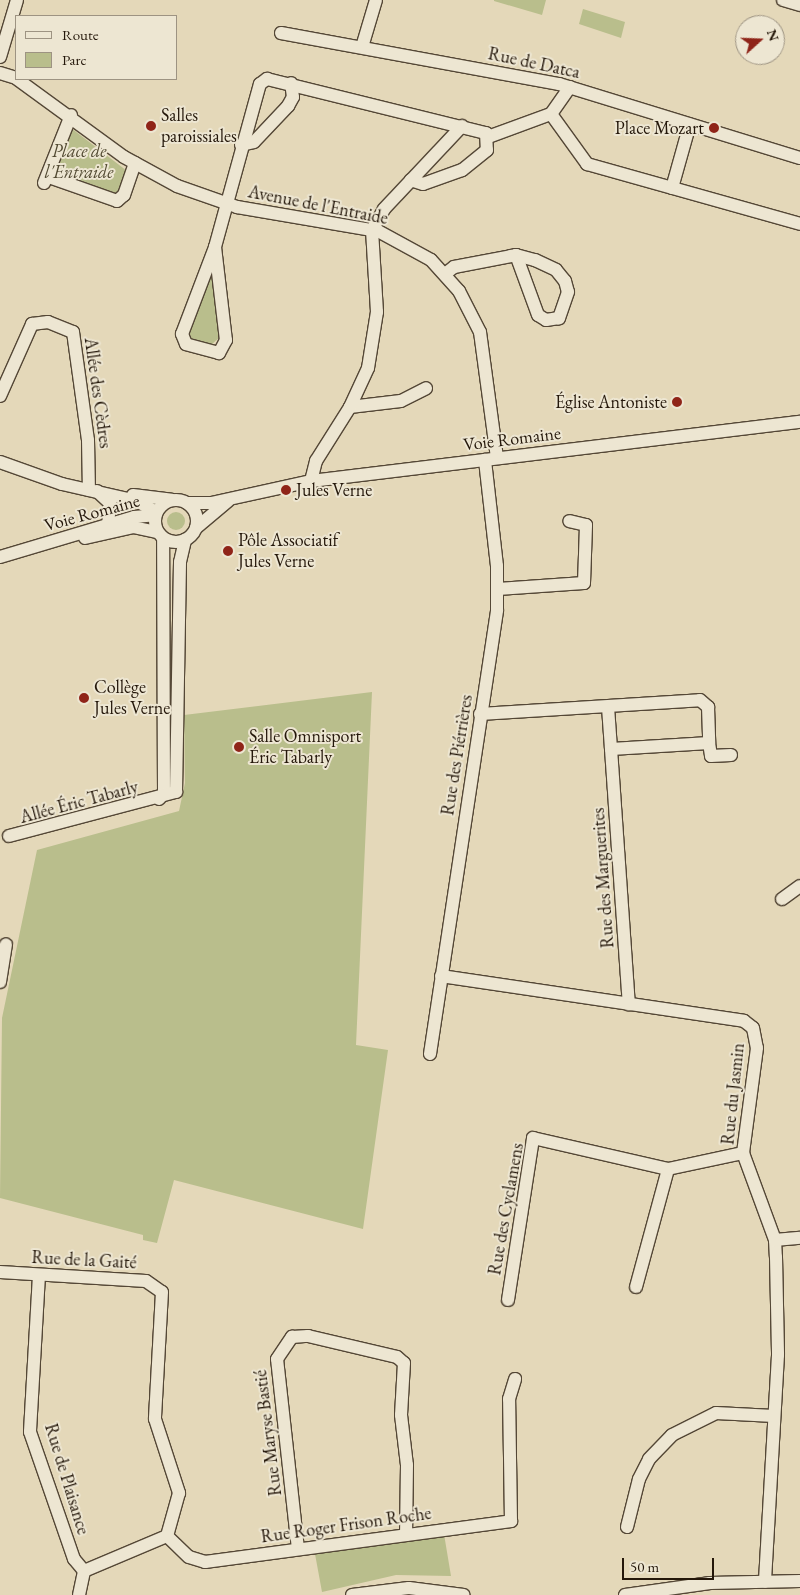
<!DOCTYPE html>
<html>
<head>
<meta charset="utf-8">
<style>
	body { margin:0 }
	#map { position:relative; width:800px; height:1595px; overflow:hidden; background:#e4d8b9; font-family:"EB Garamond",serif }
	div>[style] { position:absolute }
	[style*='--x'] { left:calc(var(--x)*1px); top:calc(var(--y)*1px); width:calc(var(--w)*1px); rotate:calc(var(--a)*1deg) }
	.green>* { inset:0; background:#b9be8c }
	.round { border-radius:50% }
	.roads { filter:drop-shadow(1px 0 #544736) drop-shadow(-1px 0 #544736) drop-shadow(0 1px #544736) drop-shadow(0 -1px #544736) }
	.minor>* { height:12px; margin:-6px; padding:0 6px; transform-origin:6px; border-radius:6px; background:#ede6d2 }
	.minor>.ring { margin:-6px; padding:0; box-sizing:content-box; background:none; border:12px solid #ede6d2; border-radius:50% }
	.dots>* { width:14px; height:14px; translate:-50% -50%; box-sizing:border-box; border:2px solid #ede6d2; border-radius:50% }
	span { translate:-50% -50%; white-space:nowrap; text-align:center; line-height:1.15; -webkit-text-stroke:4px #ede6d2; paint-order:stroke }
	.street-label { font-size:18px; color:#24170a }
	.poi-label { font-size:18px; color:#24170a }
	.left { translate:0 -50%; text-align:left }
	.right { translate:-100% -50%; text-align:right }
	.park-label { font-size:18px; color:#514931; font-style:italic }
	.legend { position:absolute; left:15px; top:15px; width:162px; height:65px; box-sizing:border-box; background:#ede6d2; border:1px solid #9d9382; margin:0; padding:6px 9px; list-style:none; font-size:15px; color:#24170a }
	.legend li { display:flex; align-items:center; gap:10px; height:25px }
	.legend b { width:25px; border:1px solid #9d9382 }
	.north { position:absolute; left:735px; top:15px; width:50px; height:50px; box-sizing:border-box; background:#ede6d2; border:1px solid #9d9382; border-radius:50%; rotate:70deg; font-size:14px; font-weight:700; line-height:20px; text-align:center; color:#24170a }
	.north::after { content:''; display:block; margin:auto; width:18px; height:22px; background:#8f2418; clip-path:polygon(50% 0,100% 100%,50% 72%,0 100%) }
	.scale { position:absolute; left:622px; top:1558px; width:92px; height:22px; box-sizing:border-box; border:2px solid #24170a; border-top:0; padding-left:6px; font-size:15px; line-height:18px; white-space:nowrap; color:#24170a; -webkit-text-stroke:4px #ede6d2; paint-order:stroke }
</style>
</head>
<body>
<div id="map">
	<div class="green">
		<div style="clip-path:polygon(546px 0,542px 15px,494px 1px,494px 0)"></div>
		<div style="clip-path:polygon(583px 9px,625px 22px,621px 38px,579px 24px)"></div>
		<div style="clip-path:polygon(71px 128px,127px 171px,122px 192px,114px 198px,55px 173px)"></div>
		<div style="clip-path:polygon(211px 266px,220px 337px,211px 345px,191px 338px,189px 331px)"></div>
		<div class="round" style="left:167px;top:512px;width:18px;height:18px"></div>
		<div style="clip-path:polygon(372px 692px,356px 1045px,388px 1050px,363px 1229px,174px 1180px,157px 1243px,143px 1240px,143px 1235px,0 1198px,2px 1018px,37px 850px,179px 811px,185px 783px,184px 715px)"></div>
		<div style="clip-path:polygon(444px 1534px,451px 1576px,396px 1575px,322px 1592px,315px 1554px)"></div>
	</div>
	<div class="roads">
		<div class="minor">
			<div style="--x:783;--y:0;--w:18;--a:16"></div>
			<div style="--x:281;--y:33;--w:283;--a:10.4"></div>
			<div style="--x:559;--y:84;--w:252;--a:17.1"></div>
			<div style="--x:362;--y:47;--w:49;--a:-73.4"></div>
			<div style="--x:0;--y:57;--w:59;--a:-73.4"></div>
			<div style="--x:0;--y:73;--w:17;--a:17"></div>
			<div style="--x:17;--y:79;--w:132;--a:36.1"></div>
			<div style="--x:124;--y:157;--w:60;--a:28.7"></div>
			<div style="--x:177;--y:186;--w:64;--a:19.3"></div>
			<div style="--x:237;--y:207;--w:143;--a:9.7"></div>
			<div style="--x:378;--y:231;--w:60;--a:28.7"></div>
			<div style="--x:431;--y:260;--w:42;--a:47.9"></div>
			<div style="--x:459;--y:291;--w:46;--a:62.9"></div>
			<div style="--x:480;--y:332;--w:127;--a:82.3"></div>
			<div style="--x:551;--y:114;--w:62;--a:54.2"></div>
			<div style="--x:587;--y:164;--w:221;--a:15.7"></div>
			<div style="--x:488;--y:137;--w:67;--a:-20.1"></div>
			<div style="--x:551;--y:114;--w:33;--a:-55"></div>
			<div style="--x:241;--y:145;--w:13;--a:-13"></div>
			<div style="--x:254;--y:142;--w:50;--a:-46.6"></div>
			<div style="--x:288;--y:106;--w:10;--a:-61"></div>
			<div style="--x:293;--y:97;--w:14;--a:-98"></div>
			<div style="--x:49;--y:177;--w:72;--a:19.4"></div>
			<div style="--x:117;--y:201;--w:9;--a:-41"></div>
			<div style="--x:124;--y:195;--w:34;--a:-71"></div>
			<div style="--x:44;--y:183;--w:73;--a:-68.3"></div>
			<div style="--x:672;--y:188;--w:66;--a:-74.3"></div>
			<div style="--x:215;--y:247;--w:94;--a:83.3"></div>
			<div style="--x:226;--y:340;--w:15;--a:118"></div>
			<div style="--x:219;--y:353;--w:34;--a:-165"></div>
			<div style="--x:186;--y:344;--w:11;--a:-112"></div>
			<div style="--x:182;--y:334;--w:93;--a:-69.2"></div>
			<div style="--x:215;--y:247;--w:169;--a:-74.6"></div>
			<div style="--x:260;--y:84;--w:9;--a:-36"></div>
			<div style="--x:267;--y:79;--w:226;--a:13.9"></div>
			<div style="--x:486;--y:133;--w:17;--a:87"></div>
			<div style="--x:487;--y:150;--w:32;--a:141"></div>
			<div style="--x:462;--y:170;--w:41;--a:160.3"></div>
			<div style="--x:423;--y:184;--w:13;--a:-162"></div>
			<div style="--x:445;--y:274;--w:11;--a:-38"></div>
			<div style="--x:454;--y:267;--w:58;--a:-10.9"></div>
			<div style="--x:511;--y:256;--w:5;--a:-11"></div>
			<div style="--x:516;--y:255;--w:20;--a:15"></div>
			<div style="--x:535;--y:260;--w:23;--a:25"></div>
			<div style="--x:556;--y:270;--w:14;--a:51"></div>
			<div style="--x:565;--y:281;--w:11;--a:75"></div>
			<div style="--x:568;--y:292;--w:28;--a:109"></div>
			<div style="--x:559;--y:318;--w:13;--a:171"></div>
			<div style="--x:546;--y:320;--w:9;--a:-148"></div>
			<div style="--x:538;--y:315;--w:64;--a:-110.1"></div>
			<div style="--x:0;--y:396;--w:79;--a:-66"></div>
			<div style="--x:32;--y:324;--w:16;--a:-7"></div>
			<div style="--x:48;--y:322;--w:27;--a:22"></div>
			<div style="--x:73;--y:332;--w:109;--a:82.1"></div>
			<div style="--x:88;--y:440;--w:50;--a:88.9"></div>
			<div style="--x:350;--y:407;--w:51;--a:-6.7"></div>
			<div style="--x:401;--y:401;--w:28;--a:-27"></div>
			<div style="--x:0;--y:462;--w:66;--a:19.5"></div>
			<div style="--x:62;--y:484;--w:77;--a:12.8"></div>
			<div style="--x:137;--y:501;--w:22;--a:30"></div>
			<div style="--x:311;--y:481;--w:21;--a:-76"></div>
			<div style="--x:316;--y:461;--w:64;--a:-57.8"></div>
			<div style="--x:350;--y:407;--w:43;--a:-65.2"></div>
			<div style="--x:368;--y:368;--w:57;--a:-80.9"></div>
			<div style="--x:377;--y:312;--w:82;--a:-93.5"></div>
			<div style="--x:372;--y:230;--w:24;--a:-60"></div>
			<div style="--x:384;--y:209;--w:114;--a:-46.8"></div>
			<div style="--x:97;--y:491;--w:18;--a:43"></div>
			<div style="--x:110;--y:503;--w:21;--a:95"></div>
			<div style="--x:133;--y:495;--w:39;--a:7"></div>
			<div class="ring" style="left:155px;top:500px;width:30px;height:30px"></div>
			<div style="--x:187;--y:503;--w:24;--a:0"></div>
			<div style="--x:211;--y:503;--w:102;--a:-12.4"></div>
			<div style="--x:311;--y:481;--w:493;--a:-6.9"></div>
			<div style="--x:196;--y:528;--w:42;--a:-40.2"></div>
			<div style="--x:85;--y:538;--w:49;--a:-12.9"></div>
			<div style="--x:133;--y:527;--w:25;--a:12"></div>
			<div style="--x:0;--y:557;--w:140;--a:-16.6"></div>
			<div style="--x:134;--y:517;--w:21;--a:-5"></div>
			<div style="--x:498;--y:589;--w:86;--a:-4"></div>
			<div style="--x:584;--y:583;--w:58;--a:-88"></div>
			<div style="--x:586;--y:525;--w:17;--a:-167"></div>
			<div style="--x:608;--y:707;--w:42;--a:85.9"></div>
			<div style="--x:480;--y:714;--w:220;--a:-3.6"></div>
			<div style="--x:700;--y:700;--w:11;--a:41"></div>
			<div style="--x:708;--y:707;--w:36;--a:88"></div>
			<div style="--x:709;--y:743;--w:98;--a:176.5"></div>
			<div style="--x:611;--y:749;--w:256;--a:86"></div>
			<div style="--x:709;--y:743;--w:13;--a:81"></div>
			<div style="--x:711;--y:756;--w:20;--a:-3"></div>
			<div style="--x:159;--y:799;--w:8;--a:-50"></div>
			<div style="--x:164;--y:793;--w:255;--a:-90.2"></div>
			<div style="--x:9;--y:836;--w:173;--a:-14.8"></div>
			<div style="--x:176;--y:792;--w:230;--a:-89"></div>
			<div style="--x:180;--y:562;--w:23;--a:-77"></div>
			<div style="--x:782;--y:899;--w:22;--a:-36"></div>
			<div style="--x:441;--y:976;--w:306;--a:8.4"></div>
			<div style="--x:744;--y:1021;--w:11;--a:38"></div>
			<div style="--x:753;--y:1028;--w:20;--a:79"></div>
			<div style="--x:757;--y:1048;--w:106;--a:97.6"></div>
			<div style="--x:743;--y:1153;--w:93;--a:69.8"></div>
			<div style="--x:775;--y:1240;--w:17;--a:87"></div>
			<div style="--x:776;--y:1257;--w:98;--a:88.8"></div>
			<div style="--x:778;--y:1355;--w:227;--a:93.3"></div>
			<div style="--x:0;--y:982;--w:38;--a:-81"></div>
			<div style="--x:430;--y:1054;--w:449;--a:-81.4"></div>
			<div style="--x:497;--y:610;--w:44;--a:-90"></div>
			<div style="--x:497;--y:566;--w:107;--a:-96.5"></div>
			<div style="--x:775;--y:1240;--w:25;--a:-5"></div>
			<div style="--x:0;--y:1272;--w:146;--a:3.5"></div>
			<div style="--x:146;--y:1281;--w:19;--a:35"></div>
			<div style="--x:162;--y:1292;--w:127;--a:93.2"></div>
			<div style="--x:155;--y:1419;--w:78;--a:72"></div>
			<div style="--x:179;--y:1493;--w:45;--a:105.6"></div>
			<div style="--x:39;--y:1275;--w:157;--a:93.3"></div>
			<div style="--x:30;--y:1432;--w:134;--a:70.9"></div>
			<div style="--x:74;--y:1559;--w:16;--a:50"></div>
			<div style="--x:636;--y:1287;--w:122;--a:-74.8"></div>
			<div style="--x:508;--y:1300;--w:164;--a:-81.2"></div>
			<div style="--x:533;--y:1138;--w:139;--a:12.9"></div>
			<div style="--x:668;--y:1169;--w:77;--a:-12"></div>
			<div style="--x:627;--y:1527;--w:49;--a:-76"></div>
			<div style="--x:639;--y:1479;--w:22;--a:-63"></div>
			<div style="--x:649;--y:1459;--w:33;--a:-46"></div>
			<div style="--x:672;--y:1435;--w:49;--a:-26.6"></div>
			<div style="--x:716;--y:1413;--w:58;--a:3"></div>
			<div style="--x:298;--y:1549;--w:191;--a:-96.3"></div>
			<div style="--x:277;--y:1359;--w:27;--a:-56"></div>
			<div style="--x:292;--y:1337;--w:16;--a:-4"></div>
			<div style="--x:308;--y:1336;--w:91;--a:13.3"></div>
			<div style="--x:397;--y:1357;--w:9;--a:41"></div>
			<div style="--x:404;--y:1363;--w:52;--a:93.3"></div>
			<div style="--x:401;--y:1415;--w:50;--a:83.2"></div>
			<div style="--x:407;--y:1465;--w:70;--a:90.8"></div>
			<div style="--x:79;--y:1595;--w:25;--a:-78"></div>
			<div style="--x:84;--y:1571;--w:90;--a:-22.9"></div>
			<div style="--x:167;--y:1536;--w:30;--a:44"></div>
			<div style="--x:189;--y:1557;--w:17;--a:17"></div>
			<div style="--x:205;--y:1562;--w:309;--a:-7.6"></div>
			<div style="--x:511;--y:1521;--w:122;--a:-90.9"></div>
			<div style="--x:509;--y:1399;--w:21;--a:-73"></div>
			<div style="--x:352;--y:1595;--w:57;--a:-7"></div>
			<div style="--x:409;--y:1588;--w:55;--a:7.3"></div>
			<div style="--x:625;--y:1595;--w:86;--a:-8"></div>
			<div style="--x:710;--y:1583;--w:90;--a:-1.3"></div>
		</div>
	</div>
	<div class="dots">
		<div style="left:151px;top:126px;background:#8f2418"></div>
		<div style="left:714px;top:128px;background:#8f2418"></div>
		<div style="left:677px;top:402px;background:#8f2418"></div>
		<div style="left:286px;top:490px;background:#8f2418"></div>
		<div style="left:228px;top:551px;background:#8f2418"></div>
		<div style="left:84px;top:698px;background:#8f2418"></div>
		<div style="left:239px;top:747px;background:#8f2418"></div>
	</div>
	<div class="street-label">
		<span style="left:534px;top:63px;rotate:12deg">Rue de Datca</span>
		<span style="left:318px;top:205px;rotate:11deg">Avenue de l'Entraide</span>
		<span style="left:98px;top:393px;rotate:82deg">Allée des Cèdres</span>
		<span style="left:512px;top:439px;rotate:-7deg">Voie Romaine</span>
		<span style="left:92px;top:513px;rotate:-15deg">Voie Romaine</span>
		<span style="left:457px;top:755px;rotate:-81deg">Rue des Piérrières</span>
		<span style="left:79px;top:802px;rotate:-15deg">Allée Éric Tabarly</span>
		<span style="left:603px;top:878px;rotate:-94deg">Rue des Marguerites</span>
		<span style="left:733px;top:1094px;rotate:-84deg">Rue du Jasmin</span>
		<span style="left:506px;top:1209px;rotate:-80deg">Rue des Cyclamens</span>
		<span style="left:84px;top:1260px;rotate:3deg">Rue de la Gaité</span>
		<span style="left:268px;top:1433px;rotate:-97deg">Rue Maryse Bastié</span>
		<span style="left:67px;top:1479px;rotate:73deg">Rue de Plaisance</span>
		<span style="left:346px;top:1525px;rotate:-8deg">Rue Roger Frison Roche</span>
	</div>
	<div class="poi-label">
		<span class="left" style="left:161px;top:126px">Salles<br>paroissiales</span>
		<span class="right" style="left:704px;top:128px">Place Mozart</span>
		<span class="right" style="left:667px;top:402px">Église Antoniste</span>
		<span class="left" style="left:296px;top:490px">Jules Verne</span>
		<span class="left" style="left:238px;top:551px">Pôle Associatif<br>Jules Verne</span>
		<span class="left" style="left:94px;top:698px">Collège<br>Jules Verne</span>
		<span class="left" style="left:249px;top:747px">Salle Omnisport<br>Éric Tabarly</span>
	</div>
	<div class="park-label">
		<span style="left:79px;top:162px">Place de<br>l'Entraide</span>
	</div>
	<ul class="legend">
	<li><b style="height:6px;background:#ede6d2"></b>Route</li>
	<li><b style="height:14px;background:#b9be8c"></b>Parc</li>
	</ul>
	<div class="north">N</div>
	<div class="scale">50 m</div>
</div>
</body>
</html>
